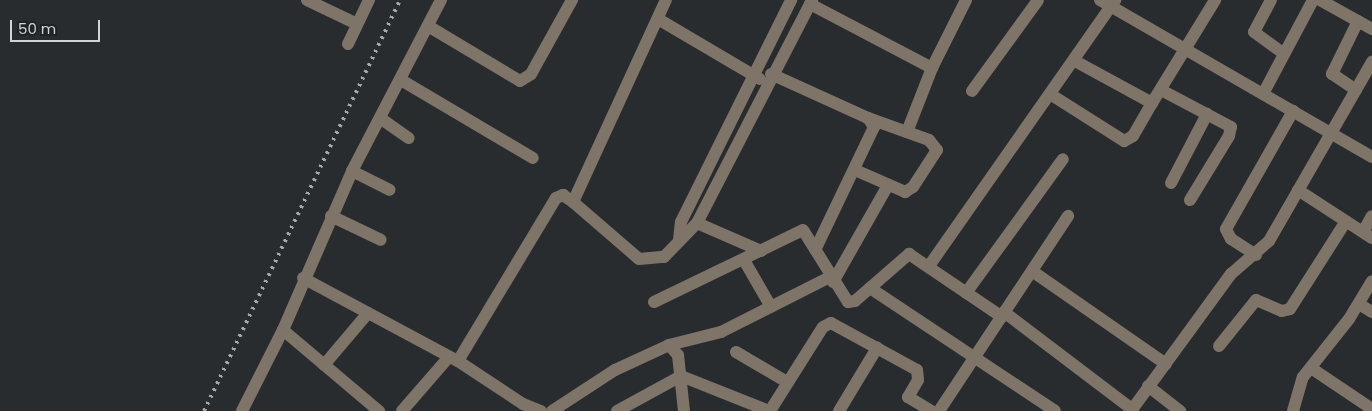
<!DOCTYPE html>
<html>
<head>
<meta charset="utf-8">
<style>
	body { margin:0 }
	#map { position:relative; width:1372px; height:411px; overflow:hidden; background:#292c2f; font-family:Poppins,sans-serif }
	div>[style] { position:absolute }
	[style*='--x'] { left:calc(var(--x)*1px); top:calc(var(--y)*1px); width:calc(var(--w)*1px); rotate:calc(var(--a)*1deg) }
	.minor>* { height:12px; margin:-6px; padding:0 6px; transform-origin:6px; border-radius:6px; background:#7e7468 }
	.rail>* { height:4px; margin-top:-2px; transform-origin:0; background:repeating-linear-gradient(90deg,#a6a9ab 0 2.5px,transparent 0 7.5px) }
	span { translate:-50% -50%; white-space:nowrap; text-align:center; line-height:1.15; -webkit-text-stroke:4.5px #1f2225; paint-order:stroke }
	.scale { position:absolute; left:10px; top:20px; width:90px; height:22px; box-sizing:border-box; border:2px solid #d1d3d5; border-top:0; padding-left:6px; font-size:15px; line-height:18px; white-space:nowrap; color:#d1d3d5; -webkit-text-stroke:4px #1f2225; paint-order:stroke }
</style>
</head>
<body>
<div id="map">
	<div class="minor">
		<div style="--x:307;--y:0;--w:55;--a:25.6"></div>
		<div style="--x:1100;--y:0;--w:314;--a:30"></div>
		<div style="--x:1271;--y:0;--w:36;--a:118"></div>
		<div style="--x:1254;--y:32;--w:37;--a:36"></div>
		<div style="--x:1320;--y:0;--w:60;--a:29.1"></div>
		<div style="--x:810;--y:4;--w:138;--a:27.7"></div>
		<div style="--x:658;--y:19;--w:118;--a:30.5"></div>
		<div style="--x:428;--y:26;--w:107;--a:30.9"></div>
		<div style="--x:520;--y:81;--w:13;--a:-32"></div>
		<div style="--x:531;--y:74;--w:85;--a:-61"></div>
		<div style="--x:348;--y:44;--w:49;--a:-64.5"></div>
		<div style="--x:1075;--y:61;--w:88;--a:28.6"></div>
		<div style="--x:1152;--y:103;--w:121;--a:-58.5"></div>
		<div style="--x:771;--y:74;--w:107;--a:24.4"></div>
		<div style="--x:868;--y:118;--w:11;--a:56"></div>
		<div style="--x:874;--y:127;--w:136;--a:115.6"></div>
		<div style="--x:401;--y:80;--w:153;--a:30.6"></div>
		<div style="--x:1356;--y:90;--w:29;--a:-146"></div>
		<div style="--x:1332;--y:74;--w:59;--a:-63.9"></div>
		<div style="--x:972;--y:91;--w:112;--a:-54"></div>
		<div style="--x:1163;--y:91;--w:77;--a:27.9"></div>
		<div style="--x:1231;--y:127;--w:9;--a:103"></div>
		<div style="--x:1229;--y:136;--w:75;--a:121.4"></div>
		<div style="--x:1050;--y:94;--w:88;--a:32.4"></div>
		<div style="--x:1124;--y:141;--w:10;--a:-29"></div>
		<div style="--x:1133;--y:136;--w:38;--a:-60"></div>
		<div style="--x:1263;--y:94;--w:106;--a:-62"></div>
		<div style="--x:380;--y:118;--w:35;--a:35"></div>
		<div style="--x:907;--y:132;--w:69;--a:-68.7"></div>
		<div style="--x:932;--y:68;--w:76;--a:-63.4"></div>
		<div style="--x:855;--y:170;--w:55;--a:23.7"></div>
		<div style="--x:905;--y:192;--w:9;--a:-32"></div>
		<div style="--x:913;--y:187;--w:44;--a:-57"></div>
		<div style="--x:937;--y:150;--w:13;--a:-129"></div>
		<div style="--x:929;--y:140;--w:65;--a:-160.2"></div>
		<div style="--x:352;--y:171;--w:42;--a:26.6"></div>
		<div style="--x:1171;--y:183;--w:78;--a:-62.4"></div>
		<div style="--x:1298;--y:190;--w:88;--a:33"></div>
		<div style="--x:573;--y:202;--w:222;--a:-65.3"></div>
		<div style="--x:331;--y:216;--w:55;--a:25.6"></div>
		<div style="--x:697;--y:223;--w:70;--a:23.6"></div>
		<div style="--x:1363;--y:232;--w:18;--a:-61"></div>
		<div style="--x:679;--y:240;--w:18;--a:-84"></div>
		<div style="--x:681;--y:222;--w:248;--a:-63.6"></div>
		<div style="--x:1256;--y:255;--w:30;--a:-147"></div>
		<div style="--x:1231;--y:239;--w:11;--a:-117"></div>
		<div style="--x:1226;--y:229;--w:136;--a:-60.4"></div>
		<div style="--x:744;--y:260;--w:54;--a:60.1"></div>
		<div style="--x:929;--y:266;--w:325;--a:-55"></div>
		<div style="--x:1032;--y:271;--w:163;--a:34.8"></div>
		<div style="--x:303;--y:278;--w:176;--a:28.2"></div>
		<div style="--x:833;--y:282;--w:112;--a:-60.4"></div>
		<div style="--x:870;--y:288;--w:222;--a:33.6"></div>
		<div style="--x:966;--y:293;--w:165;--a:-54.1"></div>
		<div style="--x:654;--y:302;--w:165;--a:-25.8"></div>
		<div style="--x:803;--y:230;--w:85;--a:58"></div>
		<div style="--x:848;--y:302;--w:7;--a:-8"></div>
		<div style="--x:855;--y:301;--w:72;--a:-41"></div>
		<div style="--x:909;--y:254;--w:112;--a:34.1"></div>
		<div style="--x:1359;--y:304;--w:15;--a:32"></div>
		<div style="--x:1004;--y:312;--w:161;--a:37.2"></div>
		<div style="--x:283;--y:330;--w:126;--a:40.2"></div>
		<div style="--x:669;--y:345;--w:54;--a:-14"></div>
		<div style="--x:721;--y:332;--w:122;--a:-26.8"></div>
		<div style="--x:1219;--y:346;--w:59;--a:-51.2"></div>
		<div style="--x:1256;--y:300;--w:28;--a:23"></div>
		<div style="--x:1282;--y:311;--w:8;--a:-14"></div>
		<div style="--x:1290;--y:309;--w:104;--a:-57.5"></div>
		<div style="--x:736;--y:352;--w:59;--a:30.5"></div>
		<div style="--x:324;--y:365;--w:68;--a:-49.8"></div>
		<div style="--x:1311;--y:368;--w:73;--a:33.9"></div>
		<div style="--x:1148;--y:386;--w:41;--a:38"></div>
		<div style="--x:242;--y:411;--w:91;--a:-63.2"></div>
		<div style="--x:283;--y:330;--w:173;--a:-66.5"></div>
		<div style="--x:352;--y:171;--w:193;--a:-62.5"></div>
		<div style="--x:402;--y:411;--w:70;--a:-49"></div>
		<div style="--x:541;--y:411;--w:19;--a:-159"></div>
		<div style="--x:523;--y:404;--w:78;--a:-146.5"></div>
		<div style="--x:458;--y:361;--w:190;--a:-59"></div>
		<div style="--x:556;--y:198;--w:8;--a:-23"></div>
		<div style="--x:563;--y:195;--w:12;--a:35"></div>
		<div style="--x:573;--y:202;--w:87;--a:40.8"></div>
		<div style="--x:639;--y:259;--w:25;--a:-5"></div>
		<div style="--x:664;--y:257;--w:47;--a:-45.9"></div>
		<div style="--x:697;--y:223;--w:251;--a:-62.7"></div>
		<div style="--x:552;--y:411;--w:75;--a:-33.1"></div>
		<div style="--x:615;--y:370;--w:60;--a:-24.8"></div>
		<div style="--x:669;--y:345;--w:13;--a:48"></div>
		<div style="--x:678;--y:355;--w:56;--a:83.9"></div>
		<div style="--x:617;--y:411;--w:73;--a:-28.7"></div>
		<div style="--x:681;--y:376;--w:95;--a:21.7"></div>
		<div style="--x:770;--y:411;--w:99;--a:-57.8"></div>
		<div style="--x:823;--y:327;--w:9;--a:-27"></div>
		<div style="--x:831;--y:323;--w:98;--a:28.7"></div>
		<div style="--x:917;--y:370;--w:10;--a:84"></div>
		<div style="--x:918;--y:380;--w:20;--a:120"></div>
		<div style="--x:908;--y:397;--w:27;--a:31"></div>
		<div style="--x:839;--y:411;--w:74;--a:-58.9"></div>
		<div style="--x:939;--y:411;--w:234;--a:-56.5"></div>
		<div style="--x:1131;--y:411;--w:170;--a:-53.9"></div>
		<div style="--x:1231;--y:274;--w:50;--a:-41"></div>
		<div style="--x:1269;--y:241;--w:207;--a:-60.1"></div>
		<div style="--x:1293;--y:411;--w:35;--a:-74"></div>
		<div style="--x:1303;--y:377;--w:74;--a:-51.6"></div>
		<div style="--x:1349;--y:319;--w:44;--a:-58.8"></div>
	</div>
	<div class="rail">
		<div style="--x:204;--y:411;--w:455;--a:-64.5"></div>
	</div>
	<div class="scale">50 m</div>
</div>
</body>
</html>
